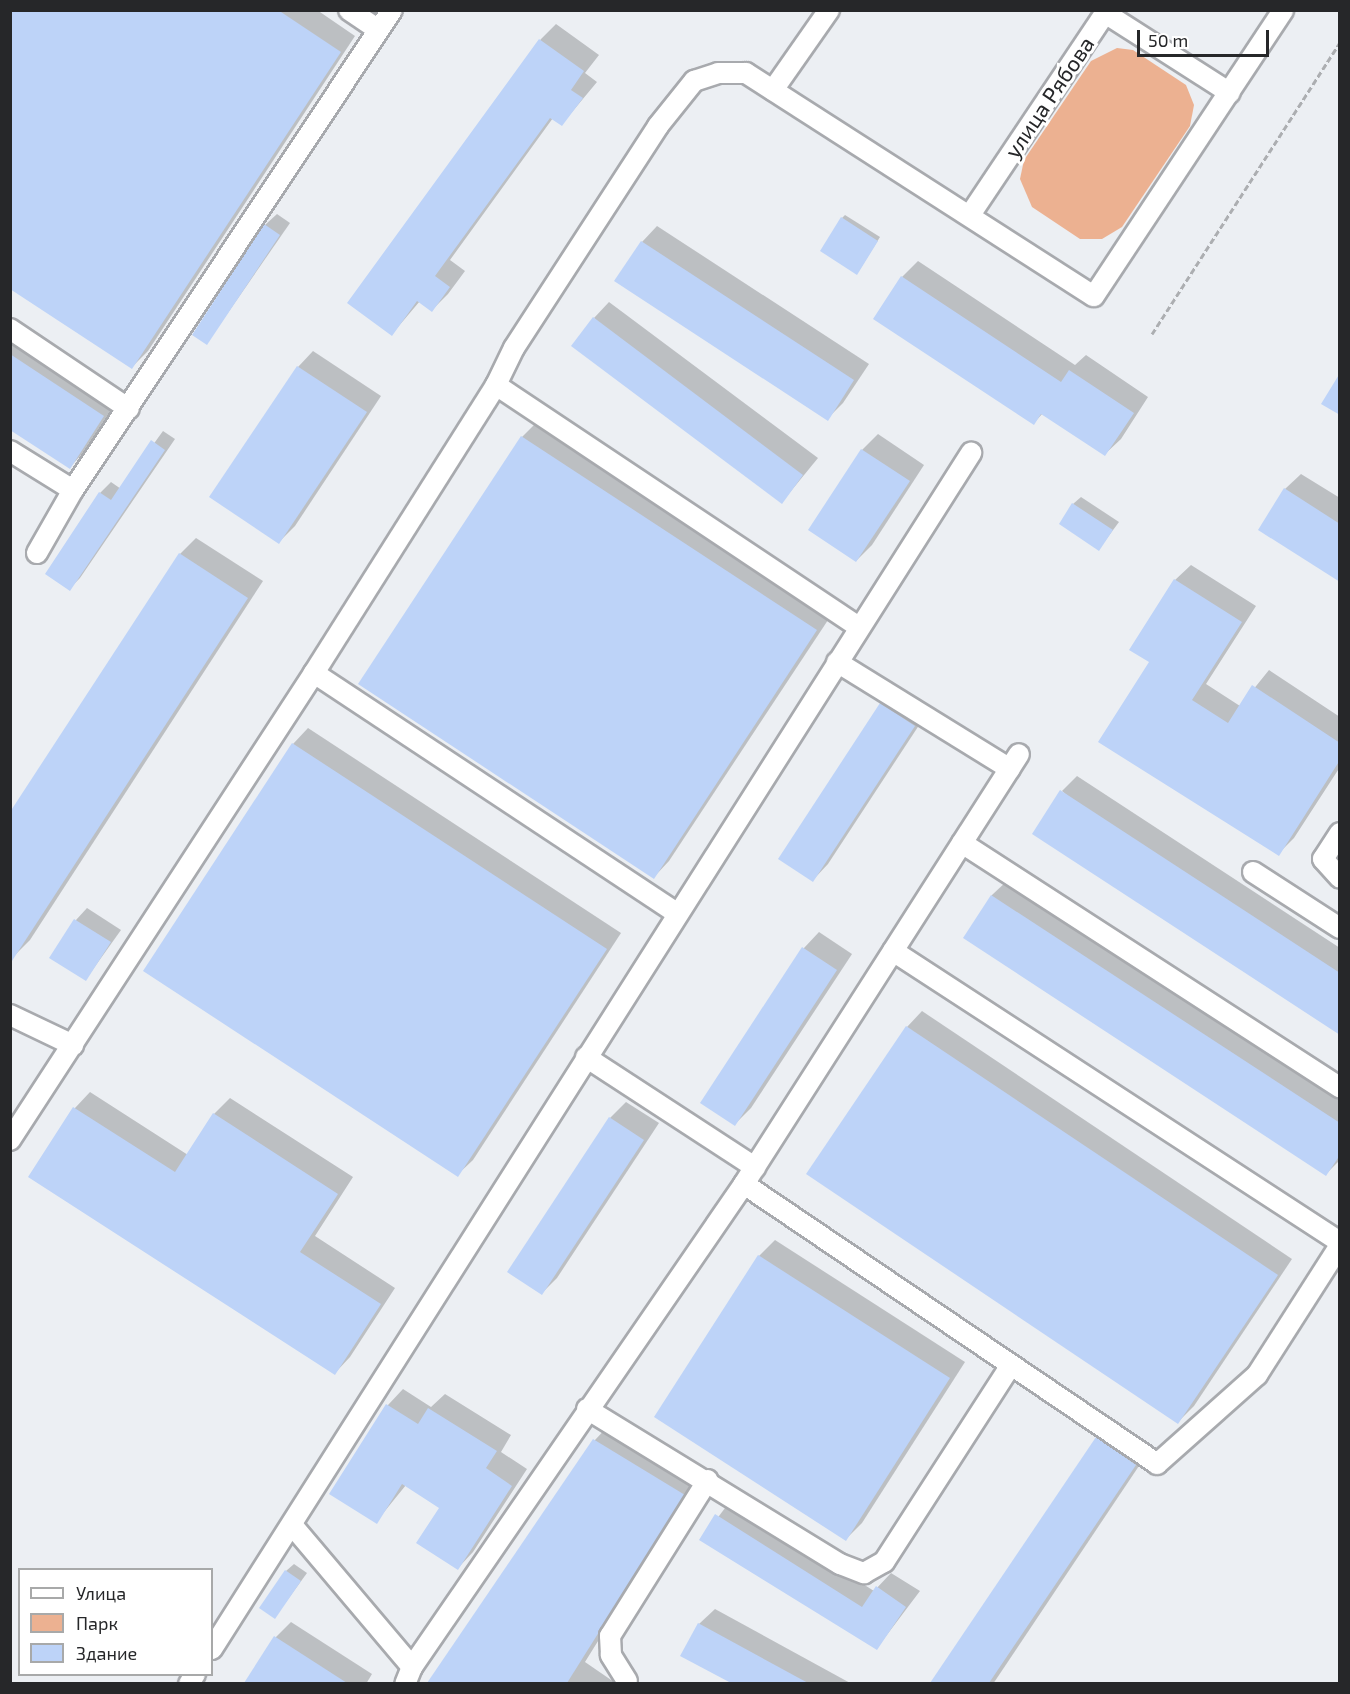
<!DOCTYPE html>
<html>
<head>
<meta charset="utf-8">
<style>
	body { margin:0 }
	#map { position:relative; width:1350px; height:1694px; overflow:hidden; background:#eceff3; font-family:"Exo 2",sans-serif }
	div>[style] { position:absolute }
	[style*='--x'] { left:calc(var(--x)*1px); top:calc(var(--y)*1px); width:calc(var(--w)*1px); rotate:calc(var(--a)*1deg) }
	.green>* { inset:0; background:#ecb191 }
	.shadow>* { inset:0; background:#0003 }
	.building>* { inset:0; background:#bdd3f8 }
	.path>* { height:3px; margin-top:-1.5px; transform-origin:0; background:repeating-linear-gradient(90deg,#acaeb1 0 6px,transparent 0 9px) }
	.roads { filter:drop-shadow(2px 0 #a8aaae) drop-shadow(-2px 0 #a8aaae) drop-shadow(0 2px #a8aaae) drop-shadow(0 -2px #a8aaae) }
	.minor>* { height:20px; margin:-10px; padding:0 10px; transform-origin:10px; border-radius:10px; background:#fff }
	span { translate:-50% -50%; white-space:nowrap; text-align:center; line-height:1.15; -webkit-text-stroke:6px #fff; paint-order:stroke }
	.street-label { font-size:22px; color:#262729 }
	.frame { position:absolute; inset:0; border:12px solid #262729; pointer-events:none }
	.legend { position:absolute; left:18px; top:1568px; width:195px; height:108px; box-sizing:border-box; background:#fff; border:2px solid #a8a9a9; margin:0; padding:8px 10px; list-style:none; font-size:18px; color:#262729 }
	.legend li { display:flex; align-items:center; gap:12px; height:30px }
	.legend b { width:30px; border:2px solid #a8a9a9 }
	.scale { position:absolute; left:1137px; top:30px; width:132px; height:27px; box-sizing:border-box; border:3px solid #262729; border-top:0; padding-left:8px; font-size:18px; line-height:21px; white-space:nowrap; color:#262729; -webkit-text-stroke:4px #fff; paint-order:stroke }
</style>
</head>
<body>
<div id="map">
	<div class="green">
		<div style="clip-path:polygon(1117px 48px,1133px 50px,1186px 85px,1194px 105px,1190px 126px,1122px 227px,1102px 239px,1080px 239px,1032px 207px,1020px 179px,1024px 160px,1091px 61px)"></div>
	</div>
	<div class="shadow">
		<div style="clip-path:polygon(10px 10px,317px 10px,355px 36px,148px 351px,132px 367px)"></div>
		<div style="clip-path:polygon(556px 24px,599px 55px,585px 73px,597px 82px,562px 124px,553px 118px,450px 260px,465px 271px,448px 294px,432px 310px,420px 301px,392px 334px,349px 303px,541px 39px)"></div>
		<div style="clip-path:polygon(277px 214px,290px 223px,207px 343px,265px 225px)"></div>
		<div style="clip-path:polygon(845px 215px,880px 237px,860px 269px,842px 218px)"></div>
		<div style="clip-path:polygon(657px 226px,869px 364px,843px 403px,827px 419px,642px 242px)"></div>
		<div style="clip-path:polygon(918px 261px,1075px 365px,1086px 355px,1148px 397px,1121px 439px,1105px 454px,1043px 413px,1034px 423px,902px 277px)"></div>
		<div style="clip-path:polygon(609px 302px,818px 458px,782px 502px,594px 318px)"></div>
		<div style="clip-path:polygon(10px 328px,119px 400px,85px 451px,70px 467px,10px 428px)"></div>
		<div style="clip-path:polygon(313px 351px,381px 396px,295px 526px,279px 542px,298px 367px)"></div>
		<div style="clip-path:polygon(538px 421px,832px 614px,669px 861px,654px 877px,360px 684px,522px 437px)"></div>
		<div style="clip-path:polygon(163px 431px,175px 439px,80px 578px,69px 589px,47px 574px,100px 493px,111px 482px,121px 489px)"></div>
		<div style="clip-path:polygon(878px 434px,924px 465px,872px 545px,856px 561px,862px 450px)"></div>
		<div style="clip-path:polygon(1301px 474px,1340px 498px,1340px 580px,1285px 489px)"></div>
		<div style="clip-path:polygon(1081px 497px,1119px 522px,1099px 549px,1073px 504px)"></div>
		<div style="clip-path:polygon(196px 538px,263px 581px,30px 940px,14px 956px,10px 815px,180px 554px)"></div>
		<div style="clip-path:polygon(1191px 565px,1256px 606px,1206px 684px,1240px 706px,1269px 670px,1340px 717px,1340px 767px,1294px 838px,1278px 854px,1151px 662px,1175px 580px)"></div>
		<div style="clip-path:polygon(897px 688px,929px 710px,828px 864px,813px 880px,881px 704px)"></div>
		<div style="clip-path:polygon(308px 728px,621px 933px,473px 1160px,457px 1175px,293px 744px)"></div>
		<div style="clip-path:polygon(1077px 776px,1340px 948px,1340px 1033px,1062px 791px)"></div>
		<div style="clip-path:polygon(1008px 880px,1340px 1097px,1340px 1160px,1326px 1174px,965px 937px,992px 895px)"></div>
		<div style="clip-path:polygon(87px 908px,121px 930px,86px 979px,76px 920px)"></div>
		<div style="clip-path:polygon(819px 932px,852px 954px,751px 1108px,735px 1124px,804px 948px)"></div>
		<div style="clip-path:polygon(922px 1011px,1292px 1259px,1194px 1406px,1178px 1422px,907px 1027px)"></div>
		<div style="clip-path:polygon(90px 1092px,188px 1155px,214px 1114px,230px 1098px,353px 1177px,315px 1236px,395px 1288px,350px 1357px,335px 1373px,30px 1176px,75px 1108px)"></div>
		<div style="clip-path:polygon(626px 1102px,659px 1123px,557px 1278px,542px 1293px,509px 1272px,610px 1118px)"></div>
		<div style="clip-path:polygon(775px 1240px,965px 1362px,862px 1523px,846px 1539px,656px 1417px,759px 1256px)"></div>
		<div style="clip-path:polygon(403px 1389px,431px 1407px,445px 1394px,511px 1435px,501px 1452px,527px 1469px,473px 1552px,458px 1568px,441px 1507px,406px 1485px,376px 1522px,331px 1494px,388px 1405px)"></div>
		<div style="clip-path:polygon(1113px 1422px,1151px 1448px,993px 1684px,932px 1684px,1097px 1438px)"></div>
		<div style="clip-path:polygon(610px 1424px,699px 1479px,585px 1662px,617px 1684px,429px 1684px,595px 1440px)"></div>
		<div style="clip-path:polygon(731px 1500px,874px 1591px,891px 1573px,920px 1591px,877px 1648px,701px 1540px)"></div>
		<div style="clip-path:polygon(294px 1564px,307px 1573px,275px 1617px,286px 1571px)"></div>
		<div style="clip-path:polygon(715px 1609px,852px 1684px,734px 1684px,682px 1655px,699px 1624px)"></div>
		<div style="clip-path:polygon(291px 1622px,372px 1674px,366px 1684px,246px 1684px,276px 1637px)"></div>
	</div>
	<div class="building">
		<div style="clip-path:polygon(10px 10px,278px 10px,341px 52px,132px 369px,10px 289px)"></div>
		<div style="clip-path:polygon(539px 39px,584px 71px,571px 90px,583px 98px,562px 126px,550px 118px,435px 276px,450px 287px,432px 312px,417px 301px,392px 336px,347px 303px)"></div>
		<div style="clip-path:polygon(841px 217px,878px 241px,857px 275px,820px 251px)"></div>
		<div style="clip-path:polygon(264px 224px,280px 235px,207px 345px,192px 335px)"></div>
		<div style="clip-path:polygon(641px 241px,854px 380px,828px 421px,614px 281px)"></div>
		<div style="clip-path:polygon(901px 276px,1061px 382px,1069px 370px,1134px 413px,1105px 456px,1041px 414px,1034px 425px,873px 319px)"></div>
		<div style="clip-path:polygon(593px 317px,803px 475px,782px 504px,571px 346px)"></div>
		<div style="clip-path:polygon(10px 354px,104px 416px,70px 469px,10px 430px)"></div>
		<div style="clip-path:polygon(297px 366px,367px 412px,279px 544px,209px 497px)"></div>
		<div style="clip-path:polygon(1340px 373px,1340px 415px,1321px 404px)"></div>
		<div style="clip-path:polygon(521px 436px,817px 630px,654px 879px,358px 684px)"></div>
		<div style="clip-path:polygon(151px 440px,165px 450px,70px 591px,45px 574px,99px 492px,111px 500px)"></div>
		<div style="clip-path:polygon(861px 449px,910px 481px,856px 562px,808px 530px)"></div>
		<div style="clip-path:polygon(1284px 488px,1340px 524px,1340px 582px,1258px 530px)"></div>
		<div style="clip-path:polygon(1072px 503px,1113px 530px,1099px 551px,1059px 524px)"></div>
		<div style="clip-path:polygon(179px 553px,248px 598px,10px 964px,10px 812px)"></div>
		<div style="clip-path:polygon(1174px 579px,1242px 622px,1192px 700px,1228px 723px,1252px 685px,1340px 743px,1340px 760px,1279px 856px,1098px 742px,1149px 662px,1129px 650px)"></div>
		<div style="clip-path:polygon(880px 703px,915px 726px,813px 882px,778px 859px)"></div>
		<div style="clip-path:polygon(292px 743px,607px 949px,458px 1177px,143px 971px)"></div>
		<div style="clip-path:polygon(1060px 790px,1340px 973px,1340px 1035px,1032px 834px)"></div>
		<div style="clip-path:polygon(991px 895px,1340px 1123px,1340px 1155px,1326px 1176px,963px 938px)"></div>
		<div style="clip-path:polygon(74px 919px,111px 942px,86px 981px,49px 958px)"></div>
		<div style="clip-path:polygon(802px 947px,837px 970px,735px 1126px,700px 1103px)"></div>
		<div style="clip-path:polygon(906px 1026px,1278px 1275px,1178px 1424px,806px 1174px)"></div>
		<div style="clip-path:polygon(73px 1107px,175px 1172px,213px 1113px,338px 1194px,300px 1252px,381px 1304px,335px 1375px,28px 1177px)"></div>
		<div style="clip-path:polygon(609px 1117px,644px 1140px,542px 1295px,507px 1272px)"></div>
		<div style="clip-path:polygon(758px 1255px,950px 1378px,846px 1541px,654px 1417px)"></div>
		<div style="clip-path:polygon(386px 1404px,418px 1424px,428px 1408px,497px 1451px,486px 1468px,512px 1486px,458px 1570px,416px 1543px,439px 1508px,402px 1484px,377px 1524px,329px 1494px)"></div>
		<div style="clip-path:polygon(1096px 1437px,1136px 1465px,989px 1683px,930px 1683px)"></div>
		<div style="clip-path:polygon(593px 1439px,685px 1495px,567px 1683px,427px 1683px)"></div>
		<div style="clip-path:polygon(715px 1514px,862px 1607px,876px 1586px,906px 1607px,877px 1650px,699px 1540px)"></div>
		<div style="clip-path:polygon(285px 1570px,301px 1581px,275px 1619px,259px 1608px)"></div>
		<div style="clip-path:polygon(698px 1623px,808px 1683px,731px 1683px,680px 1656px)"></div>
		<div style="clip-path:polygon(274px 1636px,347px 1683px,244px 1683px)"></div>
	</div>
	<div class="path">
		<div style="--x:1152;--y:334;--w:347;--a:-57.2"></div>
	</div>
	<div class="roads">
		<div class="minor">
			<div style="--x:349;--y:10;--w:34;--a:34"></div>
			<div style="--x:773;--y:90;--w:98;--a:-55"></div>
			<div style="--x:970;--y:215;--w:243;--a:-56.2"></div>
			<div style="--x:1105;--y:13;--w:148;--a:32.6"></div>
			<div style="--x:10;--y:329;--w:143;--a:33.9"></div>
			<div style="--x:496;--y:385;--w:436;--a:33.7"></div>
			<div style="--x:10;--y:451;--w:74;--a:31.8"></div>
			<div style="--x:37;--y:553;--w:73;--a:-60.3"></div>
			<div style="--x:73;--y:490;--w:576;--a:-56.39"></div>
			<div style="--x:837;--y:662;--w:203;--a:31.7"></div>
			<div style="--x:314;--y:673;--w:435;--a:33.5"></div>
			<div style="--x:1340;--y:833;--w:31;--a:123"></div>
			<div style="--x:1323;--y:859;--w:25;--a:48"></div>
			<div style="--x:962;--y:843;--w:450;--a:32.9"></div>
			<div style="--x:1253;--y:872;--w:103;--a:32.8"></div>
			<div style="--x:893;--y:951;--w:533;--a:33.06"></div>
			<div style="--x:10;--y:1015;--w:70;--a:25.5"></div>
			<div style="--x:586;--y:1057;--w:202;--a:33.1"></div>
			<div style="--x:10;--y:1140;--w:557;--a:-56.94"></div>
			<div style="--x:314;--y:673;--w:341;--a:-57.7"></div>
			<div style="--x:496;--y:385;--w:41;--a:-64.1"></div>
			<div style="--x:514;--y:348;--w:265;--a:-57"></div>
			<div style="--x:658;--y:126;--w:58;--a:-51.3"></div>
			<div style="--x:694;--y:81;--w:25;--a:-18"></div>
			<div style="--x:718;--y:73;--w:28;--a:0"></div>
			<div style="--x:746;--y:73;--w:413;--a:32.7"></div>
			<div style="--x:1094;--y:296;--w:343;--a:-56.5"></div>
			<div style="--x:744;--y:1184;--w:499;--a:34.1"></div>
			<div style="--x:1157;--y:1464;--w:134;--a:-41.7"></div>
			<div style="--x:1257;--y:1375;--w:154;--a:-57.4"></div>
			<div style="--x:587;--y:1409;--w:297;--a:31.5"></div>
			<div style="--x:840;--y:1564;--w:26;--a:21"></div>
			<div style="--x:864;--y:1573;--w:23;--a:-29"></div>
			<div style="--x:884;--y:1562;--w:234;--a:-57.2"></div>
			<div style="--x:292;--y:1525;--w:186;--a:49.8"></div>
			<div style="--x:412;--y:1667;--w:18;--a:112"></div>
			<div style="--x:212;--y:1649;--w:1417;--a:-57.6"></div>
			<div style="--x:412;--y:1667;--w:586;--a:-55.5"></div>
			<div style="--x:744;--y:1184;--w:510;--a:-57.4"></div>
			<div style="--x:627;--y:1681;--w:31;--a:-122"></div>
			<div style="--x:611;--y:1655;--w:19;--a:-93"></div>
			<div style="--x:610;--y:1636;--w:184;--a:-57.9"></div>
			<div style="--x:189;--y:1684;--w:12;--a:-59"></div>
		</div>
	</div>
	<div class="street-label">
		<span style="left:1049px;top:97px;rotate:-56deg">улица Рябова</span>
	</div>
	<div class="frame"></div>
	<ul class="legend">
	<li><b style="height:8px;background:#fff"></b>Улица</li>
	<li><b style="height:16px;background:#ecb191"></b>Парк</li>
	<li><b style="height:16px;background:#bdd3f8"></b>Здание</li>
	</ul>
	<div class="scale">50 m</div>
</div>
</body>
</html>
